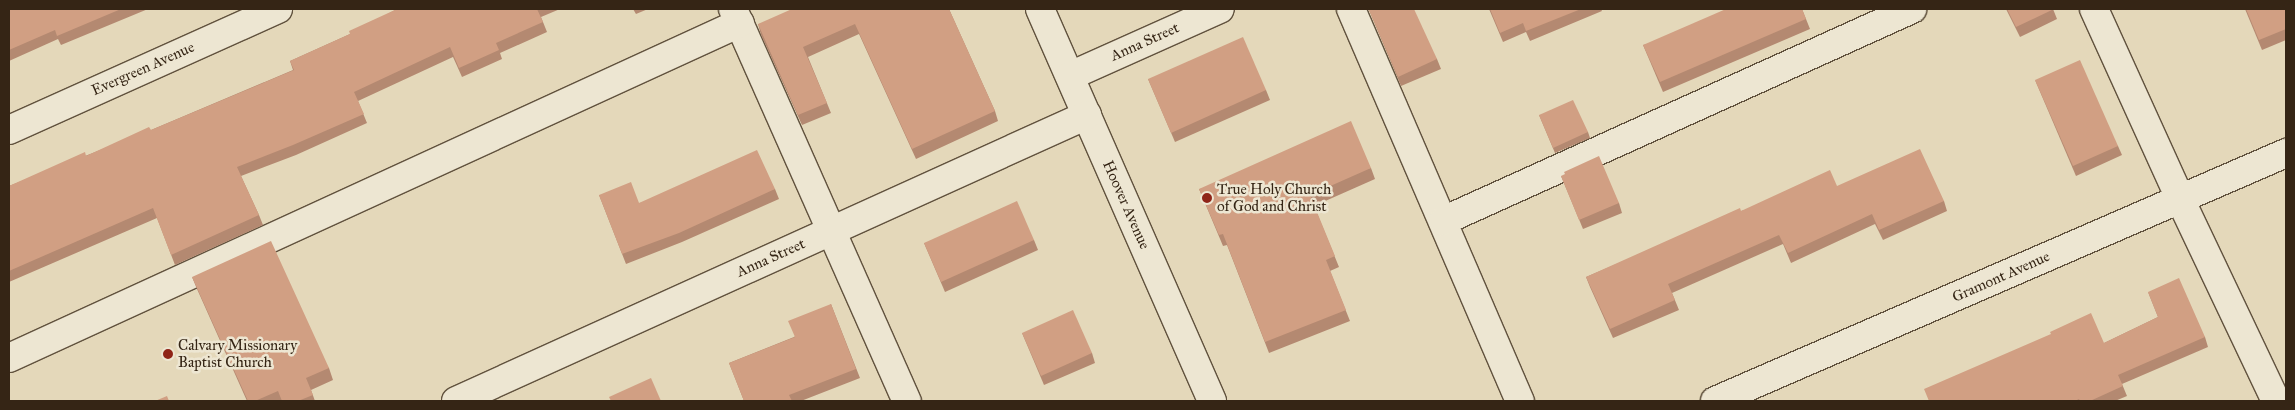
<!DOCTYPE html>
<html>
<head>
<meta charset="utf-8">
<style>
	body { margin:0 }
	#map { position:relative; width:2295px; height:410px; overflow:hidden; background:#e4d8ba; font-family:"IM FELL Great Primer",serif }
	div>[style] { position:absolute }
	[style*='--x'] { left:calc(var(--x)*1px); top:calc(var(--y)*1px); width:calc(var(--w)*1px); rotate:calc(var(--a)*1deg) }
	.roads { filter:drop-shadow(1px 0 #61523e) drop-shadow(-1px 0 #61523e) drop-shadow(0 1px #61523e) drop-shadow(0 -1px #61523e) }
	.minor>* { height:28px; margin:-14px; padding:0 14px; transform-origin:14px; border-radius:14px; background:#ede6d2 }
	.wall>* { inset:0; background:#b48971 }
	.building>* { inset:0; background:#d19f83 }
	.dots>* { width:14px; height:14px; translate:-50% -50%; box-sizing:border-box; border:2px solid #ede6d2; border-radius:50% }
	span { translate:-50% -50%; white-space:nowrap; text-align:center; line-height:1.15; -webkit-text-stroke:5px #ede6d2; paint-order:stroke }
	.street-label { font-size:15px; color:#352515 }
	.poi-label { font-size:15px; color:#352515 }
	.left { translate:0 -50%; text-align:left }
	.frame { position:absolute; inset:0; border:10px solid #352515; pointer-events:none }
</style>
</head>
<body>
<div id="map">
	<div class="roads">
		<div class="minor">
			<div style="--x:733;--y:9;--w:429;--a:66.1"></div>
			<div style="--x:1040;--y:9;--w:428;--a:66.3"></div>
			<div style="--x:1351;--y:9;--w:427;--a:66.7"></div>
			<div style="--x:2094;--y:9;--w:209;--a:65.6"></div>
			<div style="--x:2180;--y:199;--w:224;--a:64.6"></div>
			<div style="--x:1070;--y:76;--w:164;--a:-24.1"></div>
			<div style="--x:9;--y:130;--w:295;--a:-24.2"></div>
			<div style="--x:1443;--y:221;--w:515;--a:-24.32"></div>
			<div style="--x:9;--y:358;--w:804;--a:-24.62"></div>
			<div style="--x:456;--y:401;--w:693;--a:-24.38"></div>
			<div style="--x:1715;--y:401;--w:623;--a:-23.48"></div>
		</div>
	</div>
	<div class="wall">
		<div style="clip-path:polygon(9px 9px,148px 9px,61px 45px,58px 39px,9px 61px)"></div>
		<div style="clip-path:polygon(397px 9px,560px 9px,541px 17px,547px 32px,500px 53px,502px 59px,462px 77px,453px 57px,358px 101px,367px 123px,296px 155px,241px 176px,259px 215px,263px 225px,175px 265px,157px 218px,9px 282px,9px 186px,151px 130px,293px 70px,290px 61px,350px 34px)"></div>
		<div style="clip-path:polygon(633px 9px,648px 9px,636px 14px)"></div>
		<div style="clip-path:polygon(949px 9px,995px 111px,998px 121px,916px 159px,859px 34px,808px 57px,831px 113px,802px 125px,761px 35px,758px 24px)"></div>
		<div style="clip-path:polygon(1489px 9px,1601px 9px,1602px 11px,1530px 41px,1526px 32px,1503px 42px)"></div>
		<div style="clip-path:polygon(1802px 9px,1810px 29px,1663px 92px,1643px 45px)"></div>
		<div style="clip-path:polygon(2006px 9px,2053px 9px,2057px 19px,2020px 37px)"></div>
		<div style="clip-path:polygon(2245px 9px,2286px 9px,2286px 40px,2262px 50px)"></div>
		<div style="clip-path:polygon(1369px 10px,1437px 59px,1441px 69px,1401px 86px)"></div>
		<div style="clip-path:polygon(1148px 79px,1266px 90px,1270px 100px,1175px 142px)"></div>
		<div style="clip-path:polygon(2035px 80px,2118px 146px,2122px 155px,2076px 176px)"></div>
		<div style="clip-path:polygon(1539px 115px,1588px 132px,1590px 138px,1555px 153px)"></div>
		<div style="clip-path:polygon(1371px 168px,1375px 179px,1314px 206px,1339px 267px,1330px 271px,1350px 321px,1269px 353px,1227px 245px,1223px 246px,1199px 189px)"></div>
		<div style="clip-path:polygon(1561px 176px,1619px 203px,1622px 213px,1583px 229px)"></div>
		<div style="clip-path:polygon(1837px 186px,1944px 201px,1947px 211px,1883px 240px,1875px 224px,1791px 263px,1783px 244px,1672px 293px,1679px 310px,1613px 338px,1590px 287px,1586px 277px,1741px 211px)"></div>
		<div style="clip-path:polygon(775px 189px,779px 199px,682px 242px,626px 264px,599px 195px,639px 203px)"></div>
		<div style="clip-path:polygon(1034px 240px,1038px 250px,945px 292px,924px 243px)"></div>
		<div style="clip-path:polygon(192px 277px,329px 368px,333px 380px,311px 390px,315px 401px,247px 401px,197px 289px)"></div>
		<div style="clip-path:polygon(2148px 292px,2205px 337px,2208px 347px,2122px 384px,2127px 396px,2115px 401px,1928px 401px,2104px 343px,2158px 317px)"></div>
		<div style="clip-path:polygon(831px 304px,860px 378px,801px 401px,744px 401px,729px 363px,794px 337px)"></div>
		<div style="clip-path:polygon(1022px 333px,1092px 353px,1095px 363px,1044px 385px)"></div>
	</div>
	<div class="building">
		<div style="clip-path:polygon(9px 9px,121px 9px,57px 36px,55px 30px,9px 50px)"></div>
		<div style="clip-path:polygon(397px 9px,537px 9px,543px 22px,496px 43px,499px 50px,459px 68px,450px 47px,354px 92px,364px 114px,293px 145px,237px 167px,259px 215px,171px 255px,153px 208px,9px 271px,9px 186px,85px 152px,86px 156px,149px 127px,151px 130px,294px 70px,290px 61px,350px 34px,349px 31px)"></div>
		<div style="clip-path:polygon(792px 9px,949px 9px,995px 111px,912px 149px,855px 24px,803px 47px,827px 103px,798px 115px,758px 24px)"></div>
		<div style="clip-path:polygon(1371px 9px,1414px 9px,1437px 59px,1398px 77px,1369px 10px)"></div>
		<div style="clip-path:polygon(1490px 9px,1581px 9px,1526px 31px,1523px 23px,1500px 33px)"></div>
		<div style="clip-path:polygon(1726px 9px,1802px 9px,1806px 19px,1660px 82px,1643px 45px)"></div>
		<div style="clip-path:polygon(2007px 9px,2054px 9px,2016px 27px)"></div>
		<div style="clip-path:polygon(2246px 9px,2286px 9px,2286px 29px,2259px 40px)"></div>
		<div style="clip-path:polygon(1243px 37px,1266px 90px,1171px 133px,1148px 79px)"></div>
		<div style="clip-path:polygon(2080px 60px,2118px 146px,2073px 166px,2035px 80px)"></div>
		<div style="clip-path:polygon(1573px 100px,1588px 132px,1553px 148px,1539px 115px)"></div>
		<div style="clip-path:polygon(1351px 121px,1371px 168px,1310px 195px,1335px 256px,1326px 260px,1346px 310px,1265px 342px,1223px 234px,1219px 235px,1199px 189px)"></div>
		<div style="clip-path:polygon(1920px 149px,1944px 201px,1879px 230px,1872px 214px,1788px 253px,1779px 235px,1668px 284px,1675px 300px,1610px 329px,1586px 277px,1740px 208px,1741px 211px,1830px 170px,1837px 186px)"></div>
		<div style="clip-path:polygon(757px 150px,775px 189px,679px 233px,622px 254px,599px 195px,631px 182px,639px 203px)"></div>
		<div style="clip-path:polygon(1599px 156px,1619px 203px,1579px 220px,1561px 176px,1565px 174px,1564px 172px)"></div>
		<div style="clip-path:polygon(1017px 201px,1034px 240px,941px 282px,924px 243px)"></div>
		<div style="clip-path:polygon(271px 241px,329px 368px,306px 378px,313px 395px,298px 401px,282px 401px,278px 391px,255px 401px,248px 401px,192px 277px)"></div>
		<div style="clip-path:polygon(2179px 278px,2205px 337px,2118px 375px,2123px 386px,2090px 401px,2080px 401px,2079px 399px,2075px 401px,1929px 401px,1924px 389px,2051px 334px,2050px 332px,2091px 313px,2104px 343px,2158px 317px,2148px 292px)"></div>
		<div style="clip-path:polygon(831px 304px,856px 369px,789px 395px,792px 401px,744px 401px,729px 363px,795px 337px,788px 321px)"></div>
		<div style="clip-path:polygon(1073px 310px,1092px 353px,1041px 376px,1022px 333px)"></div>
		<div style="clip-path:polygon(651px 378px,661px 401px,611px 401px,609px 397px)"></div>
		<div style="clip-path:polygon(167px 396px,169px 401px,155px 401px)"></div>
	</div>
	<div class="dots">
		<div style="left:1207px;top:198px;background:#8f2418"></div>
		<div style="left:168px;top:354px;background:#8f2418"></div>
	</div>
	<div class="street-label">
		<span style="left:1145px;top:42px;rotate:-24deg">Anna Street</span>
		<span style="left:143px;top:69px;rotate:-24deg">Evergreen Avenue</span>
		<span style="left:1126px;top:205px;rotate:66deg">Hoover Avenue</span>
		<span style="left:771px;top:258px;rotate:-24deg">Anna Street</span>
		<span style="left:2001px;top:277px;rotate:-24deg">Gramont Avenue</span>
	</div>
	<div class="poi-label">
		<span class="left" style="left:1217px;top:198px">True Holy Church<br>of God and Christ</span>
		<span class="left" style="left:178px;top:354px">Calvary Missionary<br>Baptist Church</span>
	</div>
	<div class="frame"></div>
</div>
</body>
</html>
